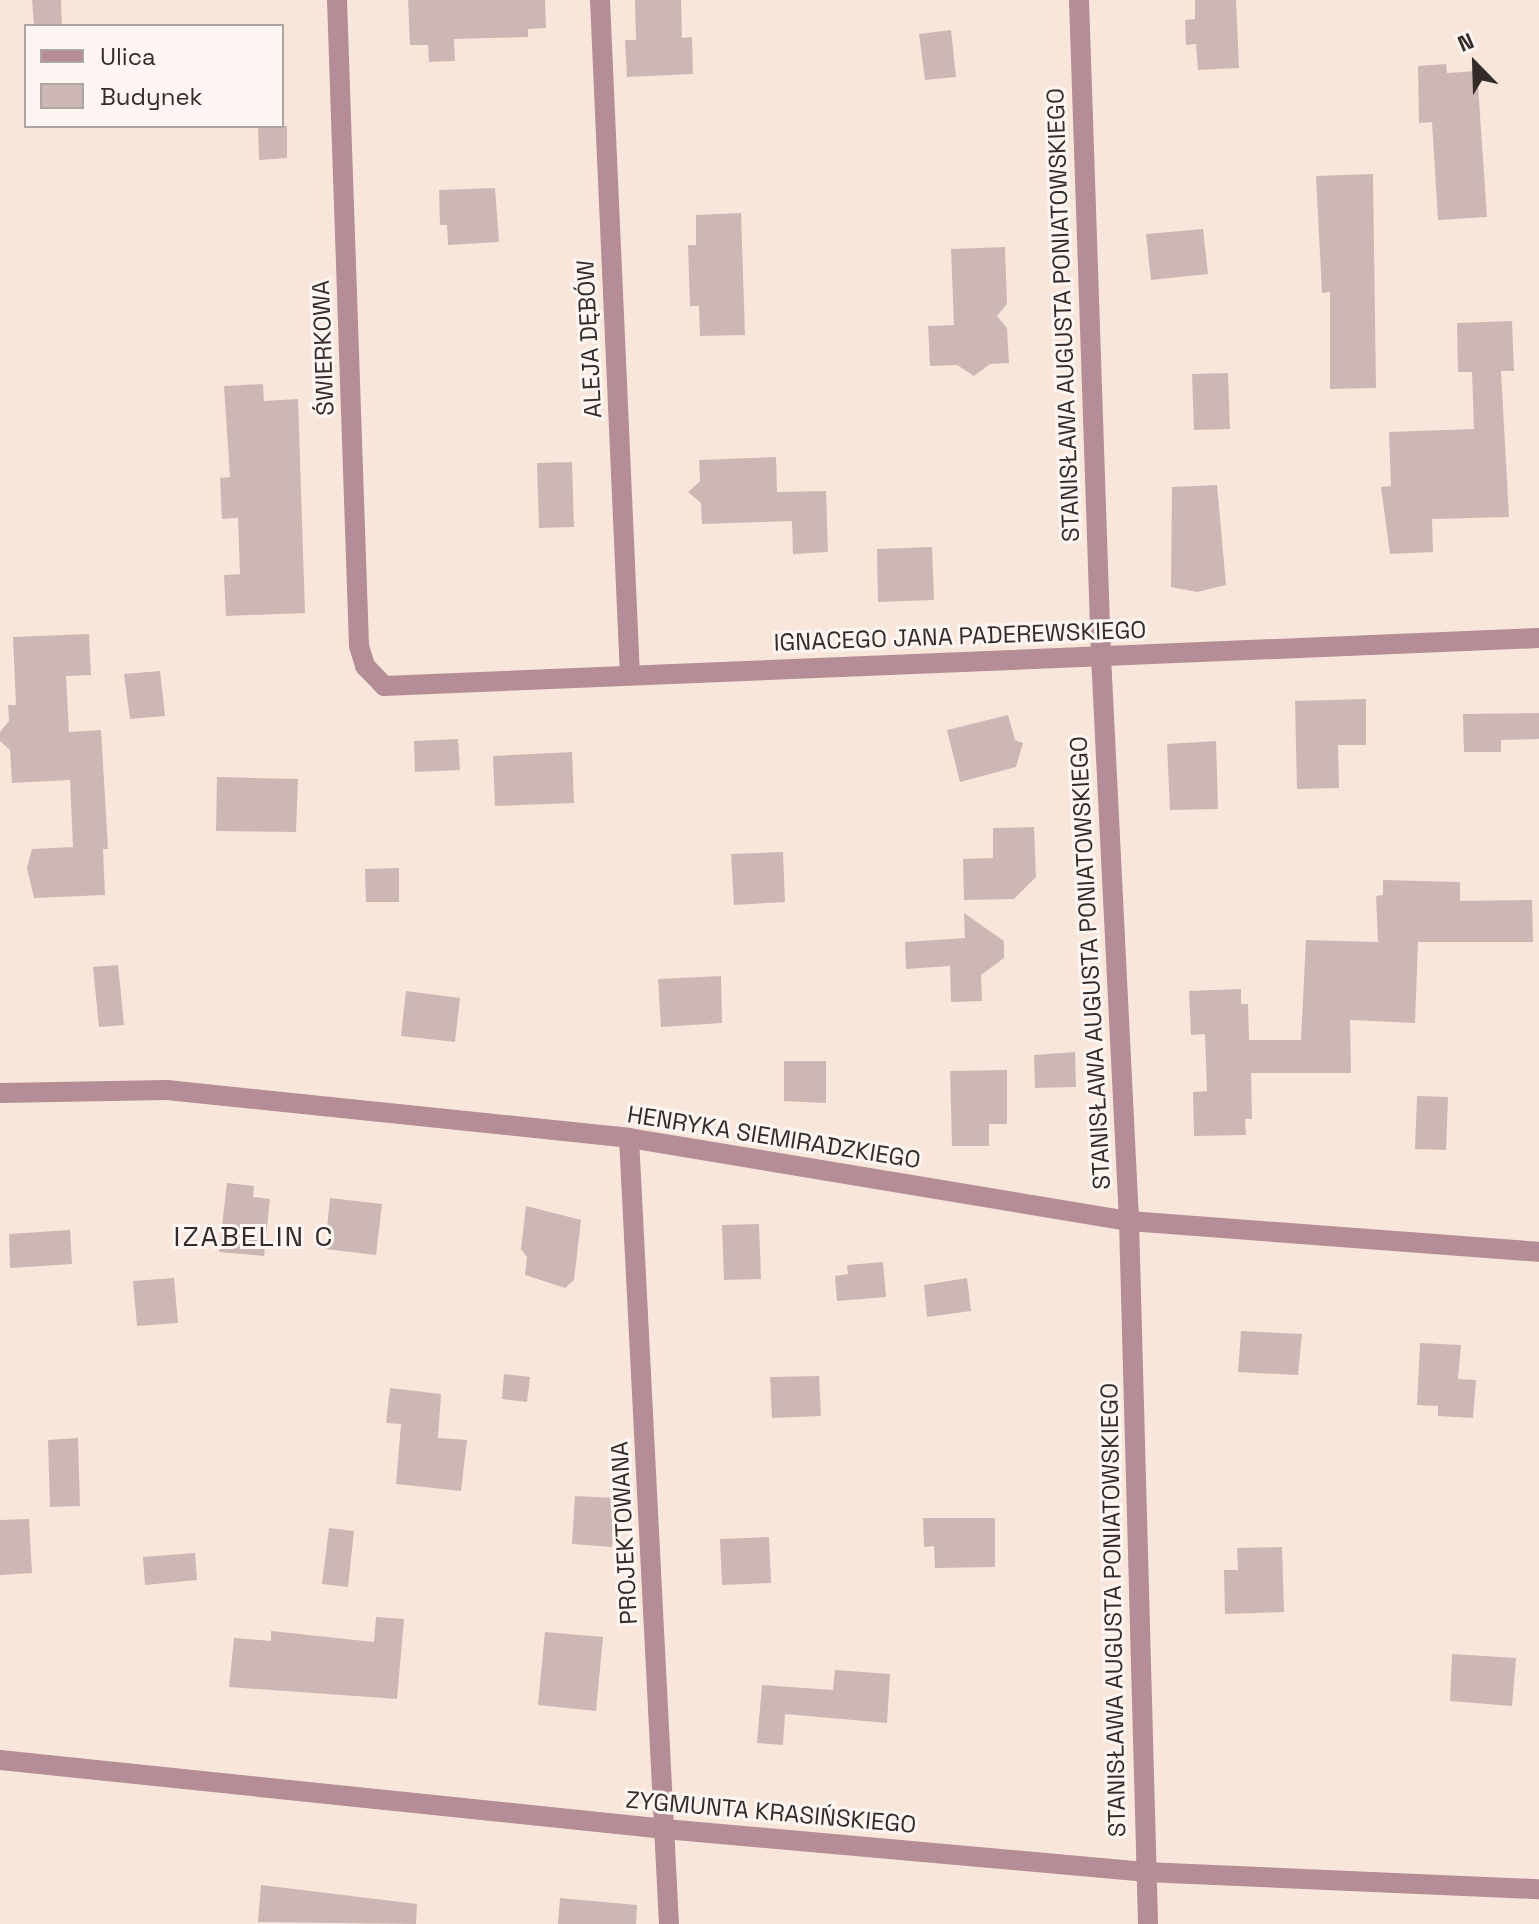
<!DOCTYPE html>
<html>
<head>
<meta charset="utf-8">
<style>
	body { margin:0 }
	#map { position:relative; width:1539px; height:1924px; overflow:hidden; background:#f9e6db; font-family:"Space Grotesk",sans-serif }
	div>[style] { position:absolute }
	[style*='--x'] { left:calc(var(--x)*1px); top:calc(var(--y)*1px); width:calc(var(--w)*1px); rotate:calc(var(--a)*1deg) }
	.building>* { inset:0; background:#cdb7b4 }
	.street>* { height:20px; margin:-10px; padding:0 10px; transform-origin:10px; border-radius:10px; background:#b48d97 }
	span { translate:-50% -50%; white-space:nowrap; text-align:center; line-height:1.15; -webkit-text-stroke:6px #fef6f2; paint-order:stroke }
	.street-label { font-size:24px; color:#332c28 }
	.quarter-label { font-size:28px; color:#332c28; letter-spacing:2px }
	.legend { position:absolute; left:24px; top:24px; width:260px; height:104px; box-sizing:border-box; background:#fef6f2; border:2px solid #ada5a1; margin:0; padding:10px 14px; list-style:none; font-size:24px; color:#332c28 }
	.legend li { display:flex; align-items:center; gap:16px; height:40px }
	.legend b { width:40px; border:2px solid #ada5a1 }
	.north { position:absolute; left:1435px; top:24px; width:80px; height:80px; -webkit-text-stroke:6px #fef6f2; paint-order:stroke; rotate:337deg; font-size:22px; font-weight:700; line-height:32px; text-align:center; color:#332c28 }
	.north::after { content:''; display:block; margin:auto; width:28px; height:36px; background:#332c28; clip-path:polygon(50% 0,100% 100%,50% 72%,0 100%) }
</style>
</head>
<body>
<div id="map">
	<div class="building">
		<div style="clip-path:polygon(32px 0,61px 0,62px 26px,34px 26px)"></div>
		<div style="clip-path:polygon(408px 0,545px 0,546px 28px,528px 29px,528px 37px,454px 39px,455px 61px,429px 62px,428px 45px,410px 45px)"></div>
		<div style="clip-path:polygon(635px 0,681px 0,682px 38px,692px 37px,693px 74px,627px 77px,625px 40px,636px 40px)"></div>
		<div style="clip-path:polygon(1195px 0,1236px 0,1239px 68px,1198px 70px,1196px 44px,1186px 45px,1185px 20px,1195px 19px)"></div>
		<div style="clip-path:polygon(951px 30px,956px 77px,925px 80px,919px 34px)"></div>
		<div style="clip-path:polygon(1446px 64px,1447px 73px,1477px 71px,1487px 217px,1438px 220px,1432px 122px,1419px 123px,1418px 66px)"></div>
		<div style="clip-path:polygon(258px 126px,287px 126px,287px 158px,259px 160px)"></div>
		<div style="clip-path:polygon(1373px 174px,1376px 388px,1330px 389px,1330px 292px,1322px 293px,1316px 176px)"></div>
		<div style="clip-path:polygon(495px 188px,499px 242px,448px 245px,447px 225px,440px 225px,439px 190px)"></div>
		<div style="clip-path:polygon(741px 213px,745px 335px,700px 336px,699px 306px,690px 306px,688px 245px,696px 245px,696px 215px)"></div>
		<div style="clip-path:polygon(1203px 229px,1208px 274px,1151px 280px,1146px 234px)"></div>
		<div style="clip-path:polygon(1005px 247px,1007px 304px,997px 316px,1007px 328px,1009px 363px,990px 364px,974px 376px,957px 365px,930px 366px,928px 326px,954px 325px,951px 249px)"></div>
		<div style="clip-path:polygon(1512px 321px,1514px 371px,1501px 371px,1509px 517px,1432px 519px,1433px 552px,1390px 554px,1381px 487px,1391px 486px,1389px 432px,1474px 429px,1472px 372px,1458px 372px,1457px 323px)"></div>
		<div style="clip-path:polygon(1228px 373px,1230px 429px,1194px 430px,1192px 374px)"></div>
		<div style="clip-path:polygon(263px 384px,264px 401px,298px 399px,305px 613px,226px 616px,224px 575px,240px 574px,238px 518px,222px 519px,220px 478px,230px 477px,224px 386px)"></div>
		<div style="clip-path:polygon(776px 457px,777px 492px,826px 491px,828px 552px,793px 554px,792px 521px,702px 524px,701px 503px,688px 492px,700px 481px,699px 460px)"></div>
		<div style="clip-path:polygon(572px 462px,574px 527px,539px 528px,537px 463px)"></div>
		<div style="clip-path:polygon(1217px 485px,1226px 585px,1197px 592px,1171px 587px,1172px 487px)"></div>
		<div style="clip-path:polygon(932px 547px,934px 600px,878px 602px,877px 549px)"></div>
		<div style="clip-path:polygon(89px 634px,91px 675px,66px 676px,69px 732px,101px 730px,108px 849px,103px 849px,105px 895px,34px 898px,27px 868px,32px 849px,73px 847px,70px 780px,12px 783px,10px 750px,0 741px,0 732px,9px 721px,8px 705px,16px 705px,13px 637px)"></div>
		<div style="clip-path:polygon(160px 671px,165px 716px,130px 719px,124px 674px)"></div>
		<div style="clip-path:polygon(1366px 699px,1366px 745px,1338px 745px,1339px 788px,1297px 789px,1295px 701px)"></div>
		<div style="clip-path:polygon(1539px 713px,1539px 739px,1501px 740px,1501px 752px,1464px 752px,1463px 714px)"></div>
		<div style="clip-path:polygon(1008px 715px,1015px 740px,1023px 743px,1016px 767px,960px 782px,947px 730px)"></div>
		<div style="clip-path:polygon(458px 739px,460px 770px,415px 772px,414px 741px)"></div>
		<div style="clip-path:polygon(1216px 741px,1218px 809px,1170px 810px,1167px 744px)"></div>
		<div style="clip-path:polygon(572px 752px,574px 803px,495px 806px,493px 756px)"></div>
		<div style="clip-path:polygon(217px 777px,298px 779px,296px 832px,216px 831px)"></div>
		<div style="clip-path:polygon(1034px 827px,1036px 877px,1014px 899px,964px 900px,963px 859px,993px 858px,993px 828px)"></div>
		<div style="clip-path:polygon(783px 852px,785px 902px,734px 905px,731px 854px)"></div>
		<div style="clip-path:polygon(399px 868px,399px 902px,366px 902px,365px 869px)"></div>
		<div style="clip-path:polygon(1383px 880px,1460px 882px,1460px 901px,1532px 900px,1533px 942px,1418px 942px,1415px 1023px,1350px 1020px,1351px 1073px,1251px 1073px,1252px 1119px,1245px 1119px,1246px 1135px,1194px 1136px,1193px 1092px,1207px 1091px,1206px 1063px,1205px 1034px,1191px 1035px,1189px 991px,1241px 989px,1241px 1004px,1248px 1004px,1249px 1040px,1301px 1040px,1306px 940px,1378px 942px,1376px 896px,1383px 895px)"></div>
		<div style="clip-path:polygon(964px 913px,1004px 941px,1004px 958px,981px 975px,982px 1001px,951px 1002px,950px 966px,906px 969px,905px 942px,965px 938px)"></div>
		<div style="clip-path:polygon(118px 965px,124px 1025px,99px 1027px,93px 967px)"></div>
		<div style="clip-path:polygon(721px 976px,722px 1023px,661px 1027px,658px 979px)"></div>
		<div style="clip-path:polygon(406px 991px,460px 998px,455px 1042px,401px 1036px)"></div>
		<div style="clip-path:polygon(1075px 1052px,1076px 1087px,1035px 1088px,1034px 1055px)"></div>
		<div style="clip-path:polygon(784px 1061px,826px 1061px,826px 1103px,784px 1101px)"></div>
		<div style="clip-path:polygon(1007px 1070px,1007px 1124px,989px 1124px,989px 1146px,952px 1146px,950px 1071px)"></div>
		<div style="clip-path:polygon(1417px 1096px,1448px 1097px,1446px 1150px,1415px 1149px)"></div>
		<div style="clip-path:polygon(227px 1183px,254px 1186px,253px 1197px,270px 1199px,264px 1256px,219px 1252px)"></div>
		<div style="clip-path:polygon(330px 1198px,382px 1204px,376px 1255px,325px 1249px)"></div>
		<div style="clip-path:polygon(526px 1206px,581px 1220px,574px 1280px,565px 1288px,525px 1275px,527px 1257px,521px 1249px)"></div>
		<div style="clip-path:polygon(759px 1224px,761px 1279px,724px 1280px,722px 1225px)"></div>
		<div style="clip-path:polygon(70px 1230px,72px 1264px,10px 1268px,9px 1234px)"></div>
		<div style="clip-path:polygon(883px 1262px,886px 1297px,837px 1301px,835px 1276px,848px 1274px,847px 1265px)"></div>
		<div style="clip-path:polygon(174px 1278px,178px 1323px,137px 1326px,133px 1281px)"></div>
		<div style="clip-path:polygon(967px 1278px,971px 1311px,927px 1317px,924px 1285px)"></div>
		<div style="clip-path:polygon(1241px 1331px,1302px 1334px,1298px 1375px,1238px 1372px)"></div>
		<div style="clip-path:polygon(1420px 1343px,1461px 1345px,1458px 1379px,1476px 1380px,1473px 1418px,1438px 1416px,1438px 1406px,1417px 1405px)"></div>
		<div style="clip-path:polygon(504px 1374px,530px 1377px,527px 1402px,502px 1399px)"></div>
		<div style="clip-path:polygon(819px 1376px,821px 1416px,772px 1418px,770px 1377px)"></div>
		<div style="clip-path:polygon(390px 1388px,441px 1394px,438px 1438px,467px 1440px,461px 1491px,396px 1484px,401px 1424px,386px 1423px)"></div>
		<div style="clip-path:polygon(78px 1438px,80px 1506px,50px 1507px,48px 1440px)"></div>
		<div style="clip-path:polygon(575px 1496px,617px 1498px,612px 1547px,572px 1544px)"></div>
		<div style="clip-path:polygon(923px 1518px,995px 1518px,995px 1567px,935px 1568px,934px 1546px,924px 1547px)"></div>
		<div style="clip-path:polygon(29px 1519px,32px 1573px,0 1575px,0 1520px)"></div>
		<div style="clip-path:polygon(329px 1528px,354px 1531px,348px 1587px,322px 1584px)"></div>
		<div style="clip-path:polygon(769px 1537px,771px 1583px,722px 1585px,720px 1539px)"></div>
		<div style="clip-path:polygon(1282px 1547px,1284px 1612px,1225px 1614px,1224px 1570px,1238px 1570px,1237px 1548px)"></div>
		<div style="clip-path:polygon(195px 1553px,197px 1580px,145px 1585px,143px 1557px)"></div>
		<div style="clip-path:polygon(376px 1617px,404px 1619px,397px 1699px,229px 1687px,234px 1638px,271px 1641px,271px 1631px,374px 1642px)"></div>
		<div style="clip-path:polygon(545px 1632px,603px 1637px,596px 1711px,538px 1705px)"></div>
		<div style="clip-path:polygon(1452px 1654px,1516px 1658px,1512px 1706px,1450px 1701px)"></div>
		<div style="clip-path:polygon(835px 1670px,890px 1674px,887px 1723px,785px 1714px,783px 1745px,757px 1743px,762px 1685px,833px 1690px)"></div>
		<div style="clip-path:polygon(261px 1885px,417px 1904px,416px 1924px,258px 1922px)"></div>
		<div style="clip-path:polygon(560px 1898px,637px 1905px,636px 1924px,558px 1924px)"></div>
	</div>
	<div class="street">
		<div style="--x:337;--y:0;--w:646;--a:88.05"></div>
		<div style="--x:359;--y:646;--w:21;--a:73"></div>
		<div style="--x:365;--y:666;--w:28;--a:46"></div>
		<div style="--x:384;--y:686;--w:1156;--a:-2.38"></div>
		<div style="--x:600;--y:0;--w:676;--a:87.46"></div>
		<div style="--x:1079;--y:0;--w:656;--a:88.08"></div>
		<div style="--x:1101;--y:656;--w:566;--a:87.16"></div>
		<div style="--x:1129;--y:1221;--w:703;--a:88.45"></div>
		<div style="--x:0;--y:1093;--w:167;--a:-1"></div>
		<div style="--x:167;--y:1090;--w:464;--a:5.9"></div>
		<div style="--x:629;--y:1138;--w:507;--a:9.43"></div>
		<div style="--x:1129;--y:1221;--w:411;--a:4.3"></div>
		<div style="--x:629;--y:1138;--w:787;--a:87.09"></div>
		<div style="--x:0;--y:1760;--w:669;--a:5.92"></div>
		<div style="--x:665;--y:1829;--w:482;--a:5.1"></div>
		<div style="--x:1145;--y:1872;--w:394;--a:2.5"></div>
	</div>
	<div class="street-label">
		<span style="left:1063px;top:315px;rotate:-92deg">STANISŁAWA AUGUSTA PONIATOWSKIEGO</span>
		<span style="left:589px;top:339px;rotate:-93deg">ALEJA DĘBÓW</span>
		<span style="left:323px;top:348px;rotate:-92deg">ŚWIERKOWA</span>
		<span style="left:960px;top:636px;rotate:-2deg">IGNACEGO JANA PADEREWSKIEGO</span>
		<span style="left:1090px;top:963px;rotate:-93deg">STANISŁAWA AUGUSTA PONIATOWSKIEGO</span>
		<span style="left:774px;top:1137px;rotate:9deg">HENRYKA SIEMIRADZKIEGO</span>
		<span style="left:624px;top:1533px;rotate:-93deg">PROJEKTOWANA</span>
		<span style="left:1113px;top:1610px;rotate:-91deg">STANISŁAWA AUGUSTA PONIATOWSKIEGO</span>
		<span style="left:771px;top:1812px;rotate:5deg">ZYGMUNTA KRASIŃSKIEGO</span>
	</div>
	<div class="quarter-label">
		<span style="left:254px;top:1236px">IZABELIN C</span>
	</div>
	<ul class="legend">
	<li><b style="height:10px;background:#b48d97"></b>Ulica</li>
	<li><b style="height:22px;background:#cdb7b4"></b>Budynek</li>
	</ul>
	<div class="north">N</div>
</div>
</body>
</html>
